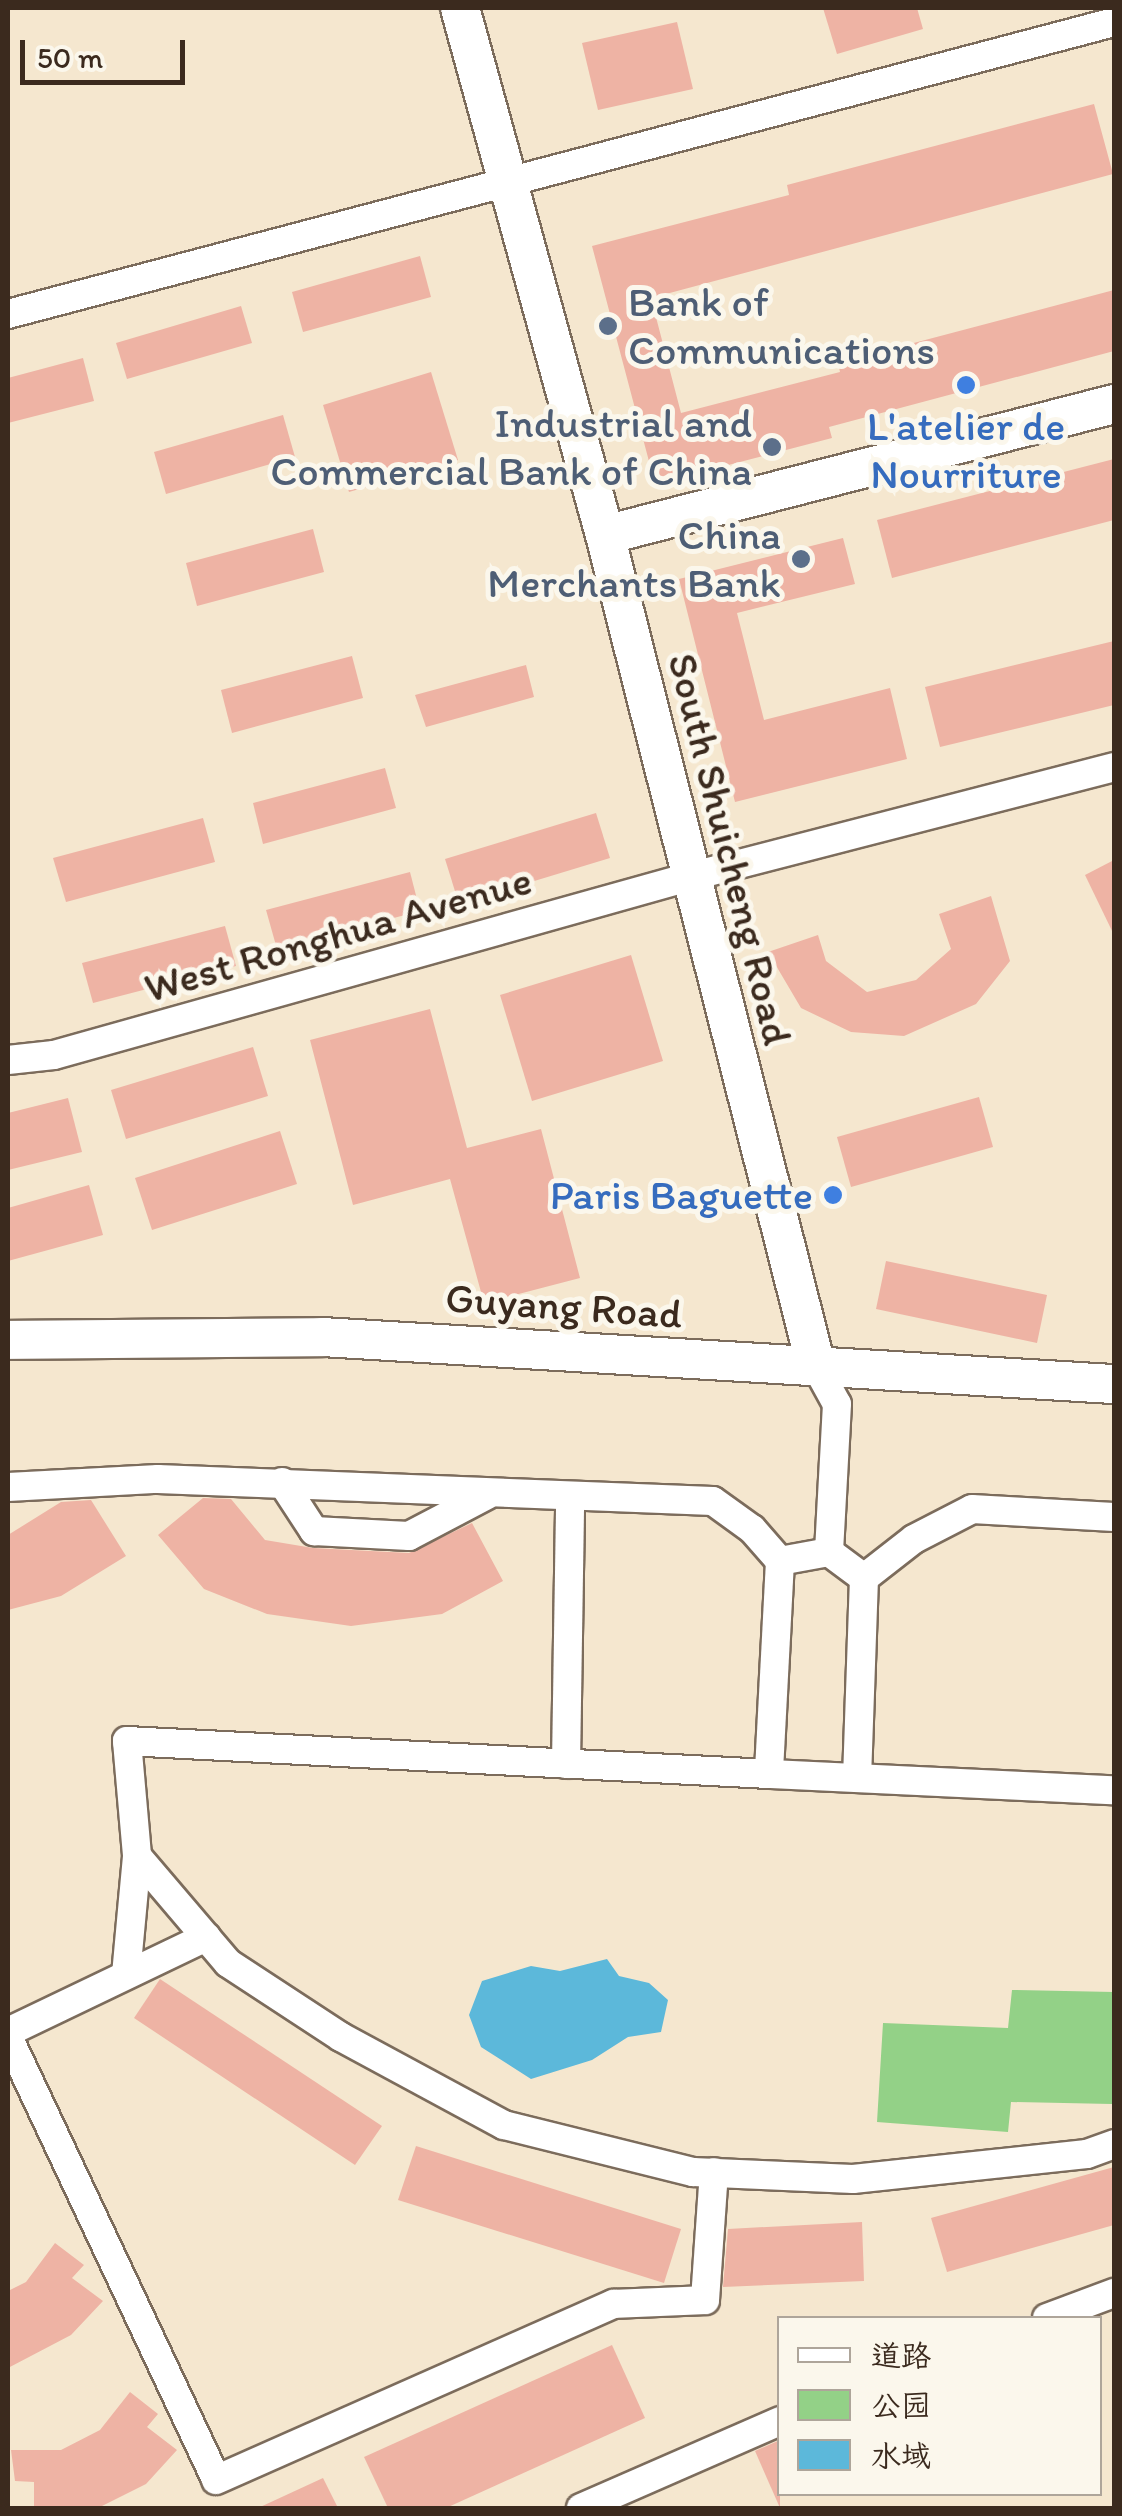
<!DOCTYPE html>
<html>
<head>
<meta charset="utf-8">
<style>
	body { margin:0 }
	#map { position:relative; width:1122px; height:2516px; overflow:hidden; background:#f5e7cf; font-family:Itim,"LXGW WenKai TC",sans-serif }
	div>[style] { position:absolute }
	[style*='--x'] { left:calc(var(--x)*1px); top:calc(var(--y)*1px); width:calc(var(--w)*1px); rotate:calc(var(--a)*1deg) }
	.green>* { inset:0; background:#93d187 }
	.water>* { inset:0; background:#5cb8da }
	.building>* { inset:0; background:#eeb3a4 }
	.roads { filter:drop-shadow(2px 0 #7c6c5c) drop-shadow(-2px 0 #7c6c5c) drop-shadow(0 2px #7c6c5c) drop-shadow(0 -2px #7c6c5c) }
	.street>* { height:28px; margin:-14px; padding:0 14px; transform-origin:14px; border-radius:14px; background:#fff }
	.secondary>* { height:38px; margin:-19px; padding:0 19px; transform-origin:19px; border-radius:19px; background:#fff }
	.dots>* { width:28px; height:28px; translate:-50% -50%; box-sizing:border-box; border:5px solid #fbf7ec; border-radius:50% }
	span { translate:-50% -50%; white-space:nowrap; text-align:center; line-height:1.15; -webkit-text-stroke:10px #fbf7ec; paint-order:stroke }
	.service-label { font-size:42px; color:#4e5e75 }
	.left { translate:0 -50%; text-align:left }
	.right { translate:-100% -50%; text-align:right }
	.shop-label { font-size:42px; color:#366cbe }
	.street-label { font-size:42px; color:#3b2a1e }
	.frame { position:absolute; inset:0; border:10px solid #3b2a1e; pointer-events:none }
	.legend { position:absolute; left:777px; top:2316px; width:325px; height:180px; box-sizing:border-box; background:#fbf7ec; border:2px solid #aea59a; margin:0; padding:12px 18px; list-style:none; font-size:30px; color:#3b2a1e }
	.legend li { display:flex; align-items:center; gap:20px; height:50px }
	.legend b { width:50px; border:2px solid #aea59a }
	.scale { position:absolute; left:20px; top:40px; width:165px; height:45px; box-sizing:border-box; border:5px solid #3b2a1e; border-top:0; padding-left:12px; font-size:30px; line-height:35px; white-space:nowrap; color:#3b2a1e; -webkit-text-stroke:8px #fbf7ec; paint-order:stroke }
</style>
</head>
<body>
<div id="map">
	<div class="green">
		<div style="clip-path:polygon(1012px 1990px,1114px 1992px,1112px 2104px,1011px 2102px,1008px 2132px,877px 2122px,883px 2023px,1008px 2028px)"></div>
	</div>
	<div class="water">
		<div style="clip-path:polygon(607px 1959px,619px 1976px,649px 1983px,668px 2000px,661px 2032px,628px 2037px,592px 2060px,531px 2079px,481px 2047px,469px 2015px,482px 1981px,531px 1966px,560px 1971px)"></div>
	</div>
	<div class="building">
		<div style="clip-path:polygon(823px 8px,917px 8px,923px 29px,837px 54px)"></div>
		<div style="clip-path:polygon(677px 22px,693px 89px,598px 110px,582px 43px)"></div>
		<div style="clip-path:polygon(1094px 104px,1113px 174px,651px 298px,681px 413px,840px 372px,838px 363px,1114px 290px,1114px 351px,829px 427px,832px 438px,655px 484px,592px 246px,789px 195px,787px 185px)"></div>
		<div style="clip-path:polygon(420px 256px,431px 297px,303px 332px,292px 292px)"></div>
		<div style="clip-path:polygon(241px 306px,252px 343px,127px 379px,116px 343px)"></div>
		<div style="clip-path:polygon(83px 358px,94px 401px,8px 423px,8px 378px)"></div>
		<div style="clip-path:polygon(431px 372px,458px 460px,349px 492px,323px 405px)"></div>
		<div style="clip-path:polygon(283px 415px,295px 457px,166px 494px,154px 452px)"></div>
		<div style="clip-path:polygon(1114px 459px,1114px 520px,892px 578px,877px 520px)"></div>
		<div style="clip-path:polygon(313px 529px,324px 572px,197px 606px,186px 563px)"></div>
		<div style="clip-path:polygon(843px 538px,855px 584px,737px 613px,764px 720px,890px 688px,907px 759px,735px 802px,679px 579px)"></div>
		<div style="clip-path:polygon(1114px 641px,1114px 705px,940px 747px,925px 687px)"></div>
		<div style="clip-path:polygon(352px 656px,363px 698px,232px 733px,221px 690px)"></div>
		<div style="clip-path:polygon(526px 665px,534px 697px,426px 727px,415px 695px)"></div>
		<div style="clip-path:polygon(385px 768px,396px 808px,263px 844px,253px 803px)"></div>
		<div style="clip-path:polygon(596px 813px,610px 858px,459px 904px,445px 859px)"></div>
		<div style="clip-path:polygon(203px 818px,215px 862px,66px 902px,53px 858px)"></div>
		<div style="clip-path:polygon(1114px 860px,1114px 935px,1085px 875px)"></div>
		<div style="clip-path:polygon(410px 872px,420px 911px,277px 949px,266px 910px)"></div>
		<div style="clip-path:polygon(991px 896px,1010px 961px,976px 1004px,904px 1036px,851px 1032px,801px 1008px,768px 952px,818px 935px,826px 961px,867px 992px,916px 980px,951px 949px,939px 914px)"></div>
		<div style="clip-path:polygon(225px 926px,236px 966px,93px 1003px,82px 963px)"></div>
		<div style="clip-path:polygon(631px 955px,663px 1061px,532px 1101px,500px 995px)"></div>
		<div style="clip-path:polygon(430px 1009px,467px 1148px,541px 1129px,580px 1278px,484px 1303px,450px 1179px,353px 1205px,310px 1040px)"></div>
		<div style="clip-path:polygon(253px 1047px,268px 1096px,126px 1139px,111px 1090px)"></div>
		<div style="clip-path:polygon(979px 1097px,993px 1147px,851px 1187px,837px 1137px)"></div>
		<div style="clip-path:polygon(68px 1098px,82px 1152px,8px 1170px,8px 1113px)"></div>
		<div style="clip-path:polygon(280px 1131px,297px 1184px,152px 1230px,135px 1178px)"></div>
		<div style="clip-path:polygon(89px 1185px,103px 1235px,8px 1261px,8px 1208px)"></div>
		<div style="clip-path:polygon(886px 1261px,1047px 1295px,1037px 1343px,876px 1309px)"></div>
		<div style="clip-path:polygon(203px 1498px,231px 1499px,265px 1540px,313px 1548px,409px 1553px,472px 1523px,503px 1581px,442px 1614px,351px 1626px,267px 1614px,204px 1589px,158px 1535px)"></div>
		<div style="clip-path:polygon(91px 1500px,126px 1556px,61px 1596px,8px 1610px,8px 1535px,61px 1502px)"></div>
		<div style="clip-path:polygon(160px 1979px,382px 2126px,355px 2165px,134px 2018px)"></div>
		<div style="clip-path:polygon(416px 2146px,681px 2229px,664px 2283px,398px 2200px)"></div>
		<div style="clip-path:polygon(1114px 2167px,1114px 2225px,947px 2272px,931px 2218px)"></div>
		<div style="clip-path:polygon(862px 2222px,864px 2281px,723px 2287px,728px 2229px)"></div>
		<div style="clip-path:polygon(55px 2243px,84px 2265px,72px 2278px,103px 2301px,71px 2335px,8px 2368px,8px 2291px,26px 2282px)"></div>
		<div style="clip-path:polygon(612px 2345px,645px 2418px,446px 2508px,388px 2508px,364px 2457px)"></div>
		<div style="clip-path:polygon(130px 2392px,158px 2414px,147px 2427px,177px 2450px,146px 2484px,98px 2508px,34px 2508px,34px 2482px,15px 2481px,11px 2450px,61px 2450px,100px 2430px)"></div>
		<div style="clip-path:polygon(780px 2440px,780px 2508px,755px 2451px)"></div>
		<div style="clip-path:polygon(323px 2478px,338px 2508px,258px 2508px)"></div>
	</div>
	<div class="roads">
		<div class="street">
			<div style="--x:8;--y:314;--w:1144;--a:-14.79"></div>
			<div style="--x:8;--y:1060;--w:46;--a:-6.2"></div>
			<div style="--x:54;--y:1055;--w:659;--a:-15.66"></div>
			<div style="--x:689;--y:877;--w:439;--a:-14.5"></div>
			<div style="--x:816;--y:1366;--w:43;--a:61.1"></div>
			<div style="--x:837;--y:1404;--w:148;--a:93.1"></div>
			<div style="--x:829;--y:1552;--w:50;--a:169.6"></div>
			<div style="--x:780;--y:1561;--w:213;--a:93"></div>
			<div style="--x:769;--y:1774;--w:643;--a:-177.06"></div>
			<div style="--x:127;--y:1741;--w:115;--a:85"></div>
			<div style="--x:137;--y:1856;--w:140;--a:49.6"></div>
			<div style="--x:228;--y:1963;--w:135;--a:33.2"></div>
			<div style="--x:341;--y:2037;--w:185;--a:28.4"></div>
			<div style="--x:504;--y:2125;--w:195;--a:14"></div>
			<div style="--x:693;--y:2172;--w:160;--a:2.5"></div>
			<div style="--x:853;--y:2179;--w:235;--a:-6.1"></div>
			<div style="--x:1087;--y:2154;--w:29;--a:-20"></div>
			<div style="--x:282;--y:1482;--w:59;--a:56.9"></div>
			<div style="--x:314;--y:1531;--w:95;--a:3"></div>
			<div style="--x:409;--y:1536;--w:88;--a:-27.7"></div>
			<div style="--x:8;--y:1487;--w:150;--a:-3.1"></div>
			<div style="--x:158;--y:1479;--w:555;--a:2.27"></div>
			<div style="--x:713;--y:1501;--w:48;--a:35.7"></div>
			<div style="--x:752;--y:1529;--w:43;--a:48.8"></div>
			<div style="--x:829;--y:1552;--w:44;--a:36.6"></div>
			<div style="--x:864;--y:1578;--w:200;--a:92"></div>
			<div style="--x:864;--y:1578;--w:63;--a:-38"></div>
			<div style="--x:914;--y:1539;--w:65;--a:-27.3"></div>
			<div style="--x:972;--y:1509;--w:142;--a:3.2"></div>
			<div style="--x:566;--y:1764;--w:266;--a:-89.1"></div>
			<div style="--x:769;--y:1774;--w:345;--a:2.7"></div>
			<div style="--x:126;--y:1975;--w:120;--a:-84.7"></div>
			<div style="--x:8;--y:2032;--w:220;--a:-25.6"></div>
			<div style="--x:8;--y:2037;--w:489;--a:64.8"></div>
			<div style="--x:216;--y:2480;--w:435;--a:-23.9"></div>
			<div style="--x:614;--y:2304;--w:91;--a:-2.5"></div>
			<div style="--x:705;--y:2300;--w:128;--a:-86"></div>
			<div style="--x:1047;--y:2318;--w:72;--a:-20.5"></div>
			<div style="--x:581;--y:2508;--w:217;--a:-23.6"></div>
		</div>
		<div class="secondary">
			<div style="--x:460;--y:8;--w:547;--a:74.62"></div>
			<div style="--x:605;--y:535;--w:857;--a:75.75"></div>
			<div style="--x:605;--y:535;--w:526;--a:-14.43"></div>
			<div style="--x:8;--y:1340;--w:314;--a:-0.5"></div>
			<div style="--x:322;--y:1337;--w:793;--a:3.4"></div>
		</div>
	</div>
	<div class="dots">
		<div style="left:608px;top:326px;background:#5c6f8a"></div>
		<div style="left:966px;top:385px;background:#3f7fe0"></div>
		<div style="left:772px;top:447px;background:#5c6f8a"></div>
		<div style="left:801px;top:559px;background:#5c6f8a"></div>
		<div style="left:833px;top:1195px;background:#3f7fe0"></div>
	</div>
	<div class="service-label">
		<span class="left" style="left:628px;top:326px">Bank of<br>Communications</span>
		<span class="right" style="left:752px;top:447px">Industrial and<br>Commercial Bank of China</span>
		<span class="right" style="left:781px;top:559px">China<br>Merchants Bank</span>
	</div>
	<div class="shop-label">
		<span style="left:966px;top:450px">L'atelier de<br>Nourriture</span>
		<span class="right" style="left:813px;top:1195px">Paris Baguette</span>
	</div>
	<div class="street-label">
		<span style="left:730px;top:849px;rotate:76deg">South Shuicheng Road</span>
		<span style="left:338px;top:934px;rotate:-16deg">West Ronghua Avenue</span>
		<span style="left:564px;top:1306px;rotate:4deg">Guyang Road</span>
	</div>
	<div class="frame"></div>
	<ul class="legend">
	<li><b style="height:12px;background:#fff"></b>道路</li>
	<li><b style="height:28px;background:#93d187"></b>公园</li>
	<li><b style="height:28px;background:#5cb8da"></b>水域</li>
	</ul>
	<div class="scale">50 m</div>
</div>
</body>
</html>
